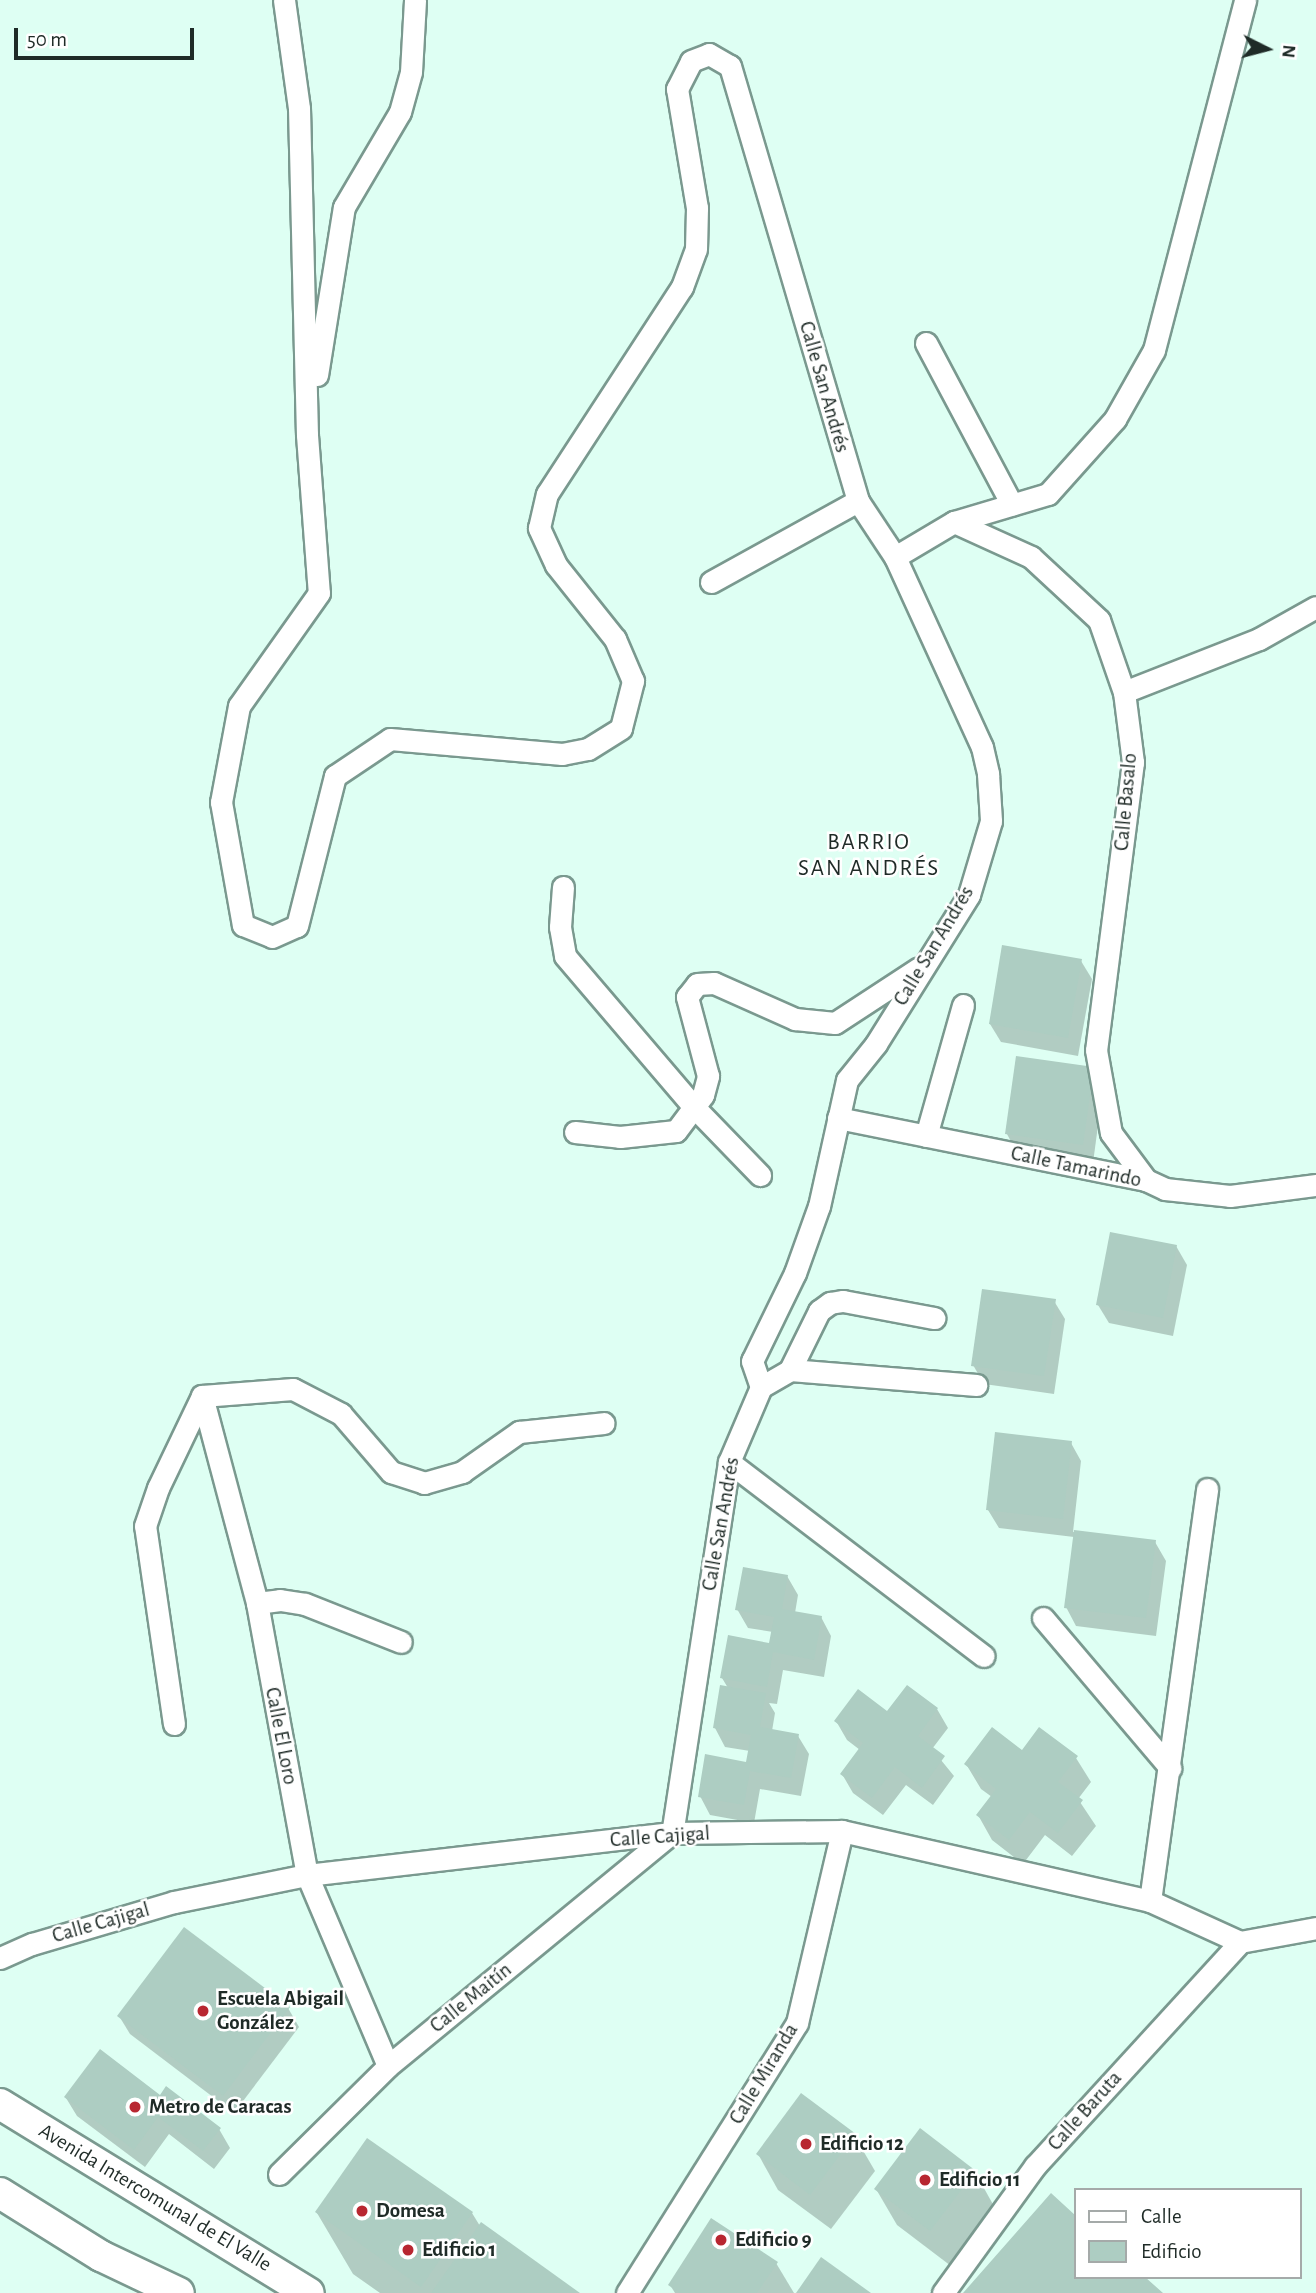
<!DOCTYPE html>
<html>
<head>
<meta charset="utf-8">
<style>
	body { margin:0 }
	#map { position:relative; width:1316px; height:2293px; overflow:hidden; background:#defff3; font-family:"Alegreya Sans",sans-serif }
	div>[style] { position:absolute }
	[style*='--x'] { left:calc(var(--x)*1px); top:calc(var(--y)*1px); width:calc(var(--w)*1px); rotate:calc(var(--a)*1deg) }
	.shadow>* { inset:0; background:#0003 }
	.building>* { inset:0; background:#adcdc2 }
	.roads { filter:drop-shadow(2px 0 #7a998f) drop-shadow(-2px 0 #7a998f) drop-shadow(0 2px #7a998f) drop-shadow(0 -2px #7a998f) }
	.street>* { height:21px; margin:-10.5px; padding:0 10.5px; transform-origin:10.5px; border-radius:10.5px; background:#fff }
	.secondary>* { height:30px; margin:-15px; padding:0 15px; transform-origin:15px; border-radius:15px; background:#fff }
	.dots>* { width:19px; height:19px; translate:-50% -50%; box-sizing:border-box; border:4px solid #fff; border-radius:50% }
	span { translate:-50% -50%; white-space:nowrap; text-align:center; line-height:1.15; -webkit-text-stroke:5px #fff; paint-order:stroke }
	.street-label { font-size:21px; color:#1f2b27 }
	.poi-label { font-size:21px; color:#1f2b27; font-weight:700 }
	.left { translate:0 -50%; text-align:left }
	.neighbourhood-label { font-size:23px; color:#1f2b27; letter-spacing:2px }
	.legend { position:absolute; left:1074px; top:2188px; width:228px; height:91px; box-sizing:border-box; background:#fff; border:2px solid #a5aaa9; margin:0; padding:9px 12px; list-style:none; font-size:21px; color:#1f2b27 }
	.legend li { display:flex; align-items:center; gap:14px; height:35px }
	.legend b { width:35px; border:2px solid #a5aaa9 }
	.north { position:absolute; left:1232px; top:14px; width:70px; height:70px; -webkit-text-stroke:5px #fff; paint-order:stroke; rotate:96deg; font-size:19px; font-weight:700; line-height:28px; text-align:center; color:#1f2b27 }
	.north::after { content:''; display:block; margin:auto; width:24px; height:32px; background:#1f2b27; clip-path:polygon(50% 0,100% 100%,50% 72%,0 100%) }
	.scale { position:absolute; left:14px; top:28px; width:180px; height:32px; box-sizing:border-box; border:4px solid #1f2b27; border-top:0; padding-left:9px; font-size:21px; line-height:24px; white-space:nowrap; color:#1f2b27; -webkit-text-stroke:5px #fff; paint-order:stroke }
</style>
</head>
<body>
<div id="map">
	<div class="shadow">
		<div style="clip-path:polygon(1081px 961px,1092px 979px,1078px 1056px,1001px 1042px,990px 1024px)"></div>
		<div style="clip-path:polygon(1017px 1058px,1103px 1088px,1093px 1163px,1017px 1153px,1007px 1134px)"></div>
		<div style="clip-path:polygon(1176px 1246px,1187px 1265px,1173px 1336px,1109px 1323px,1098px 1305px)"></div>
		<div style="clip-path:polygon(1054px 1301px,1065px 1319px,1054px 1394px,984px 1384px,973px 1365px)"></div>
		<div style="clip-path:polygon(1071px 1443px,1081px 1461px,1073px 1532px,1155px 1542px,1166px 1561px,1156px 1636px,1076px 1626px,1066px 1607px,1074px 1537px,999px 1528px,988px 1510px)"></div>
		<div style="clip-path:polygon(787px 1576px,798px 1595px,795px 1613px,821px 1617px,831px 1636px,824px 1677px,783px 1670px,777px 1704px,769px 1703px,775px 1713px,772px 1731px,798px 1736px,809px 1754px,801px 1796px,760px 1789px,754px 1823px,710px 1815px,700px 1796px,748px 1764px,750px 1751px,725px 1747px,715px 1728px,728px 1688px,722px 1678px,770px 1645px,773px 1632px,748px 1628px,737px 1609px)"></div>
		<div style="clip-path:polygon(937px 1709px,948px 1728px,932px 1749px,954px 1776px,933px 1805px,906px 1785px,883px 1815px,853px 1793px,842px 1774px,860px 1750px,847px 1740px,836px 1721px)"></div>
		<div style="clip-path:polygon(1022px 1753px,1076px 1758px,1091px 1782px,1078px 1799px,1096px 1826px,1072px 1856px,1045px 1835px,1023px 1864px,992px 1840px,978px 1815px,992px 1797px,981px 1789px,966px 1764px)"></div>
		<div style="clip-path:polygon(288px 2008px,299px 2027px,234px 2113px,130px 2034px,119px 2016px)"></div>
		<div style="clip-path:polygon(160px 2097px,219px 2129px,230px 2148px,214px 2169px,169px 2134px,145px 2167px,77px 2116px,66px 2098px)"></div>
		<div style="clip-path:polygon(854px 2135px,875px 2171px,831px 2229px,778px 2190px,758px 2154px)"></div>
		<div style="clip-path:polygon(975px 2172px,995px 2208px,951px 2266px,897px 2225px,876px 2189px)"></div>
		<div style="clip-path:polygon(317px 2213px,472px 2213px,480px 2226px,577px 2293px,380px 2293px,353px 2274px)"></div>
		<div style="clip-path:polygon(776px 2263px,794px 2293px,675px 2293px,670px 2285px)"></div>
	</div>
	<div class="building">
		<div style="clip-path:polygon(1002px 945px,1082px 959px,1068px 1038px,989px 1024px)"></div>
		<div style="clip-path:polygon(1016px 1056px,1094px 1067px,1083px 1145px,1005px 1134px)"></div>
		<div style="clip-path:polygon(1110px 1232px,1177px 1245px,1163px 1318px,1096px 1305px)"></div>
		<div style="clip-path:polygon(982px 1289px,1056px 1299px,1044px 1376px,971px 1366px)"></div>
		<div style="clip-path:polygon(995px 1432px,1072px 1441px,1063px 1519px,986px 1510px)"></div>
		<div style="clip-path:polygon(1074px 1530px,1156px 1540px,1146px 1618px,1064px 1608px)"></div>
		<div style="clip-path:polygon(743px 1567px,788px 1575px,782px 1609px,822px 1616px,814px 1660px,773px 1652px,767px 1687px,720px 1678px,728px 1635px,769px 1643px,774px 1617px,735px 1610px)"></div>
		<div style="clip-path:polygon(720px 1685px,766px 1693px,760px 1727px,799px 1734px,791px 1778px,750px 1771px,744px 1805px,698px 1797px,705px 1754px,746px 1762px,751px 1735px,713px 1728px)"></div>
		<div style="clip-path:polygon(907px 1685px,938px 1708px,918px 1736px,945px 1756px,922px 1788px,895px 1767px,872px 1798px,840px 1774px,863px 1743px,834px 1721px,858px 1689px,887px 1711px)"></div>
		<div style="clip-path:polygon(992px 1727px,1022px 1750px,1039px 1727px,1078px 1756px,1058px 1782px,1083px 1800px,1058px 1833px,1030px 1812px,1009px 1840px,976px 1815px,996px 1789px,964px 1764px)"></div>
		<div style="clip-path:polygon(184px 1927px,290px 2007px,223px 2096px,117px 2016px)"></div>
		<div style="clip-path:polygon(100px 2049px,160px 2095px,166px 2086px,221px 2128px,203px 2151px,158px 2117px,134px 2150px,64px 2097px)"></div>
		<div style="clip-path:polygon(801px 2093px,856px 2134px,810px 2195px,756px 2154px)"></div>
		<div style="clip-path:polygon(920px 2128px,976px 2171px,930px 2231px,874px 2189px)"></div>
		<div style="clip-path:polygon(367px 2138px,473px 2212px,421px 2287px,315px 2212px)"></div>
		<div style="clip-path:polygon(1051px 2193px,1076px 2216px,1076px 2277px,1145px 2277px,1163px 2293px,963px 2293px)"></div>
		<div style="clip-path:polygon(711px 2218px,778px 2262px,757px 2293px,680px 2293px,668px 2285px)"></div>
		<div style="clip-path:polygon(481px 2222px,580px 2293px,431px 2293px)"></div>
		<div style="clip-path:polygon(821px 2257px,871px 2293px,796px 2293px)"></div>
	</div>
	<div class="roads">
		<div class="street">
			<div style="--x:284;--y:0;--w:109;--a:82.1"></div>
			<div style="--x:299;--y:108;--w:327;--a:88.6"></div>
			<div style="--x:307;--y:435;--w:158;--a:85.7"></div>
			<div style="--x:319;--y:593;--w:138;--a:125.3"></div>
			<div style="--x:239;--y:706;--w:98;--a:100.6"></div>
			<div style="--x:221;--y:802;--w:125;--a:79.9"></div>
			<div style="--x:243;--y:925;--w:31;--a:22"></div>
			<div style="--x:272;--y:937;--w:27;--a:-24"></div>
			<div style="--x:297;--y:926;--w:155;--a:-75.8"></div>
			<div style="--x:335;--y:776;--w:66;--a:-33.9"></div>
			<div style="--x:390;--y:739;--w:173;--a:5"></div>
			<div style="--x:562;--y:754;--w:26;--a:-11"></div>
			<div style="--x:588;--y:749;--w:39;--a:-32"></div>
			<div style="--x:621;--y:728;--w:49;--a:-75.7"></div>
			<div style="--x:633;--y:681;--w:46;--a:-113.2"></div>
			<div style="--x:615;--y:639;--w:95;--a:-128.6"></div>
			<div style="--x:556;--y:565;--w:41;--a:-114.7"></div>
			<div style="--x:539;--y:528;--w:35;--a:-77"></div>
			<div style="--x:547;--y:494;--w:247;--a:-56.9"></div>
			<div style="--x:682;--y:287;--w:40;--a:-69.8"></div>
			<div style="--x:696;--y:249;--w:41;--a:-88.6"></div>
			<div style="--x:697;--y:208;--w:121;--a:-99.5"></div>
			<div style="--x:677;--y:89;--w:31;--a:-63"></div>
			<div style="--x:691;--y:61;--w:19;--a:-21"></div>
			<div style="--x:709;--y:54;--w:24;--a:30"></div>
			<div style="--x:730;--y:66;--w:453;--a:73.6"></div>
			<div style="--x:858;--y:501;--w:67;--a:56.5"></div>
			<div style="--x:895;--y:557;--w:209;--a:65.4"></div>
			<div style="--x:982;--y:747;--w:28;--a:77"></div>
			<div style="--x:988;--y:774;--w:47;--a:86.3"></div>
			<div style="--x:991;--y:821;--w:77;--a:106.6"></div>
			<div style="--x:969;--y:895;--w:176;--a:122"></div>
			<div style="--x:876;--y:1044;--w:46;--a:128.9"></div>
			<div style="--x:847;--y:1080;--w:129;--a:102.5"></div>
			<div style="--x:819;--y:1206;--w:71;--a:109.7"></div>
			<div style="--x:795;--y:1273;--w:98;--a:116"></div>
			<div style="--x:752;--y:1361;--w:28;--a:71"></div>
			<div style="--x:761;--y:1387;--w:82;--a:113.1"></div>
			<div style="--x:729;--y:1462;--w:375;--a:98.7"></div>
			<div style="--x:926;--y:343;--w:183;--a:62"></div>
			<div style="--x:317;--y:375;--w:170;--a:-80.9"></div>
			<div style="--x:344;--y:207;--w:110;--a:-59.5"></div>
			<div style="--x:400;--y:112;--w:41;--a:-74.6"></div>
			<div style="--x:411;--y:72;--w:72;--a:-86.8"></div>
			<div style="--x:954;--y:522;--w:98;--a:-16.6"></div>
			<div style="--x:1048;--y:494;--w:101;--a:-48.2"></div>
			<div style="--x:1115;--y:419;--w:79;--a:-60.5"></div>
			<div style="--x:1154;--y:350;--w:362;--a:-75.4"></div>
			<div style="--x:895;--y:557;--w:69;--a:-30.7"></div>
			<div style="--x:954;--y:522;--w:85;--a:24.4"></div>
			<div style="--x:1031;--y:557;--w:93;--a:42.8"></div>
			<div style="--x:1099;--y:620;--w:76;--a:70.9"></div>
			<div style="--x:1124;--y:692;--w:71;--a:82.7"></div>
			<div style="--x:1133;--y:762;--w:290;--a:97.3"></div>
			<div style="--x:1096;--y:1050;--w:84;--a:79.8"></div>
			<div style="--x:1111;--y:1133;--w:59;--a:53.3"></div>
			<div style="--x:711;--y:582;--w:168;--a:-28.9"></div>
			<div style="--x:1124;--y:692;--w:145;--a:-21.4"></div>
			<div style="--x:1259;--y:639;--w:65;--a:-29.3"></div>
			<div style="--x:563;--y:887;--w:40;--a:94.3"></div>
			<div style="--x:560;--y:927;--w:29;--a:80"></div>
			<div style="--x:565;--y:956;--w:199;--a:49.5"></div>
			<div style="--x:694;--y:1107;--w:95;--a:45.9"></div>
			<div style="--x:838;--y:1118;--w:314;--a:11.4"></div>
			<div style="--x:1146;--y:1180;--w:21;--a:25"></div>
			<div style="--x:1165;--y:1189;--w:65;--a:6.1"></div>
			<div style="--x:1230;--y:1196;--w:87;--a:-7.3"></div>
			<div style="--x:575;--y:1132;--w:45;--a:6.3"></div>
			<div style="--x:620;--y:1137;--w:56;--a:-6.1"></div>
			<div style="--x:676;--y:1131;--w:45;--a:-53.1"></div>
			<div style="--x:703;--y:1095;--w:20;--a:-75"></div>
			<div style="--x:708;--y:1076;--w:82;--a:-104.9"></div>
			<div style="--x:687;--y:997;--w:16;--a:-52"></div>
			<div style="--x:697;--y:984;--w:17;--a:-3"></div>
			<div style="--x:714;--y:983;--w:89;--a:24"></div>
			<div style="--x:795;--y:1019;--w:40;--a:5.7"></div>
			<div style="--x:835;--y:1023;--w:100;--a:-33.2"></div>
			<div style="--x:926;--y:1136;--w:136;--a:-74.2"></div>
			<div style="--x:790;--y:1370;--w:187;--a:4.6"></div>
			<div style="--x:761;--y:1387;--w:34;--a:-30"></div>
			<div style="--x:790;--y:1370;--w:66;--a:-63.8"></div>
			<div style="--x:819;--y:1311;--w:14;--a:-36"></div>
			<div style="--x:830;--y:1303;--w:13;--a:-9"></div>
			<div style="--x:843;--y:1301;--w:93;--a:10.6"></div>
			<div style="--x:202;--y:1396;--w:214;--a:75.1"></div>
			<div style="--x:257;--y:1603;--w:277;--a:79.6"></div>
			<div style="--x:307;--y:1875;--w:207;--a:67"></div>
			<div style="--x:729;--y:1462;--w:320;--a:37.3"></div>
			<div style="--x:257;--y:1603;--w:23;--a:-7"></div>
			<div style="--x:280;--y:1600;--w:25;--a:9"></div>
			<div style="--x:305;--y:1604;--w:103;--a:21.6"></div>
			<div style="--x:1043;--y:1618;--w:197;--a:49.7"></div>
			<div style="--x:174;--y:1724;--w:200;--a:-98.3"></div>
			<div style="--x:145;--y:1526;--w:40;--a:-71.1"></div>
			<div style="--x:158;--y:1488;--w:102;--a:-64.4"></div>
			<div style="--x:202;--y:1396;--w:91;--a:-4.4"></div>
			<div style="--x:293;--y:1389;--w:54;--a:27.5"></div>
			<div style="--x:341;--y:1414;--w:77;--a:49.2"></div>
			<div style="--x:391;--y:1472;--w:35;--a:18"></div>
			<div style="--x:424;--y:1483;--w:40;--a:-16"></div>
			<div style="--x:462;--y:1472;--w:70;--a:-35.1"></div>
			<div style="--x:519;--y:1432;--w:85;--a:-6"></div>
			<div style="--x:1150;--y:1901;--w:416;--a:-82.1"></div>
			<div style="--x:0;--y:1958;--w:35;--a:-24"></div>
			<div style="--x:32;--y:1944;--w:148;--a:-16.5"></div>
			<div style="--x:174;--y:1902;--w:136;--a:-11.5"></div>
			<div style="--x:307;--y:1875;--w:367;--a:-6.6"></div>
			<div style="--x:672;--y:1833;--w:170;--a:-0.7"></div>
			<div style="--x:842;--y:1831;--w:316;--a:12.8"></div>
			<div style="--x:1150;--y:1901;--w:99;--a:24.5"></div>
			<div style="--x:1240;--y:1942;--w:77;--a:-10.4"></div>
			<div style="--x:279;--y:2174;--w:153;--a:-44.7"></div>
			<div style="--x:388;--y:2066;--w:367;--a:-39.4"></div>
			<div style="--x:627;--y:2293;--w:319;--a:-57.8"></div>
			<div style="--x:797;--y:2023;--w:197;--a:-76.8"></div>
			<div style="--x:943;--y:2293;--w:157;--a:-54.1"></div>
			<div style="--x:1035;--y:2166;--w:304;--a:-47.5"></div>
		</div>
		<div class="secondary">
			<div style="--x:0;--y:2104;--w:362;--a:31.5"></div>
			<div style="--x:0;--y:2193;--w:119;--a:32"></div>
			<div style="--x:101;--y:2256;--w:86;--a:25.4"></div>
		</div>
	</div>
	<div class="dots">
		<div style="left:203px;top:2011px;background:#b82731"></div>
		<div style="left:135px;top:2107px;background:#b82731"></div>
		<div style="left:806px;top:2144px;background:#b82731"></div>
		<div style="left:925px;top:2180px;background:#b82731"></div>
		<div style="left:362px;top:2211px;background:#b82731"></div>
		<div style="left:721px;top:2240px;background:#b82731"></div>
		<div style="left:408px;top:2250px;background:#b82731"></div>
	</div>
	<div class="street-label">
		<span style="left:824px;top:387px;rotate:74deg">Calle San Andrés</span>
		<span style="left:1126px;top:802px;rotate:-85deg">Calle Basalo</span>
		<span style="left:934px;top:946px;rotate:-59deg">Calle San Andrés</span>
		<span style="left:1076px;top:1167px;rotate:12deg">Calle Tamarindo</span>
		<span style="left:721px;top:1524px;rotate:-80deg">Calle San Andrés</span>
		<span style="left:281px;top:1736px;rotate:79deg">Calle El Loro</span>
		<span style="left:660px;top:1837px;rotate:-4deg">Calle Cajigal</span>
		<span style="left:101px;top:1923px;rotate:-16deg">Calle Cajigal</span>
		<span style="left:471px;top:1998px;rotate:-39deg">Calle Maitín</span>
		<span style="left:764px;top:2074px;rotate:-59deg">Calle Miranda</span>
		<span style="left:1085px;top:2111px;rotate:-48deg">Calle Baruta</span>
		<span style="left:155px;top:2198px;rotate:31deg">Avenida Intercomunal de El Valle</span>
	</div>
	<div class="poi-label">
		<span class="left" style="left:217px;top:2011px">Escuela Abigail<br>González</span>
		<span class="left" style="left:149px;top:2107px">Metro de Caracas</span>
		<span class="left" style="left:820px;top:2144px">Edificio 12</span>
		<span class="left" style="left:939px;top:2180px">Edificio 11</span>
		<span class="left" style="left:376px;top:2211px">Domesa</span>
		<span class="left" style="left:735px;top:2240px">Edificio 9</span>
		<span class="left" style="left:422px;top:2250px">Edificio 1</span>
	</div>
	<div class="neighbourhood-label">
		<span style="left:869px;top:856px">BARRIO<br>SAN ANDRÉS</span>
	</div>
	<ul class="legend">
	<li><b style="height:9px;background:#fff"></b>Calle</li>
	<li><b style="height:19px;background:#adcdc2"></b>Edificio</li>
	</ul>
	<div class="north">N</div>
	<div class="scale">50 m</div>
</div>
</body>
</html>
